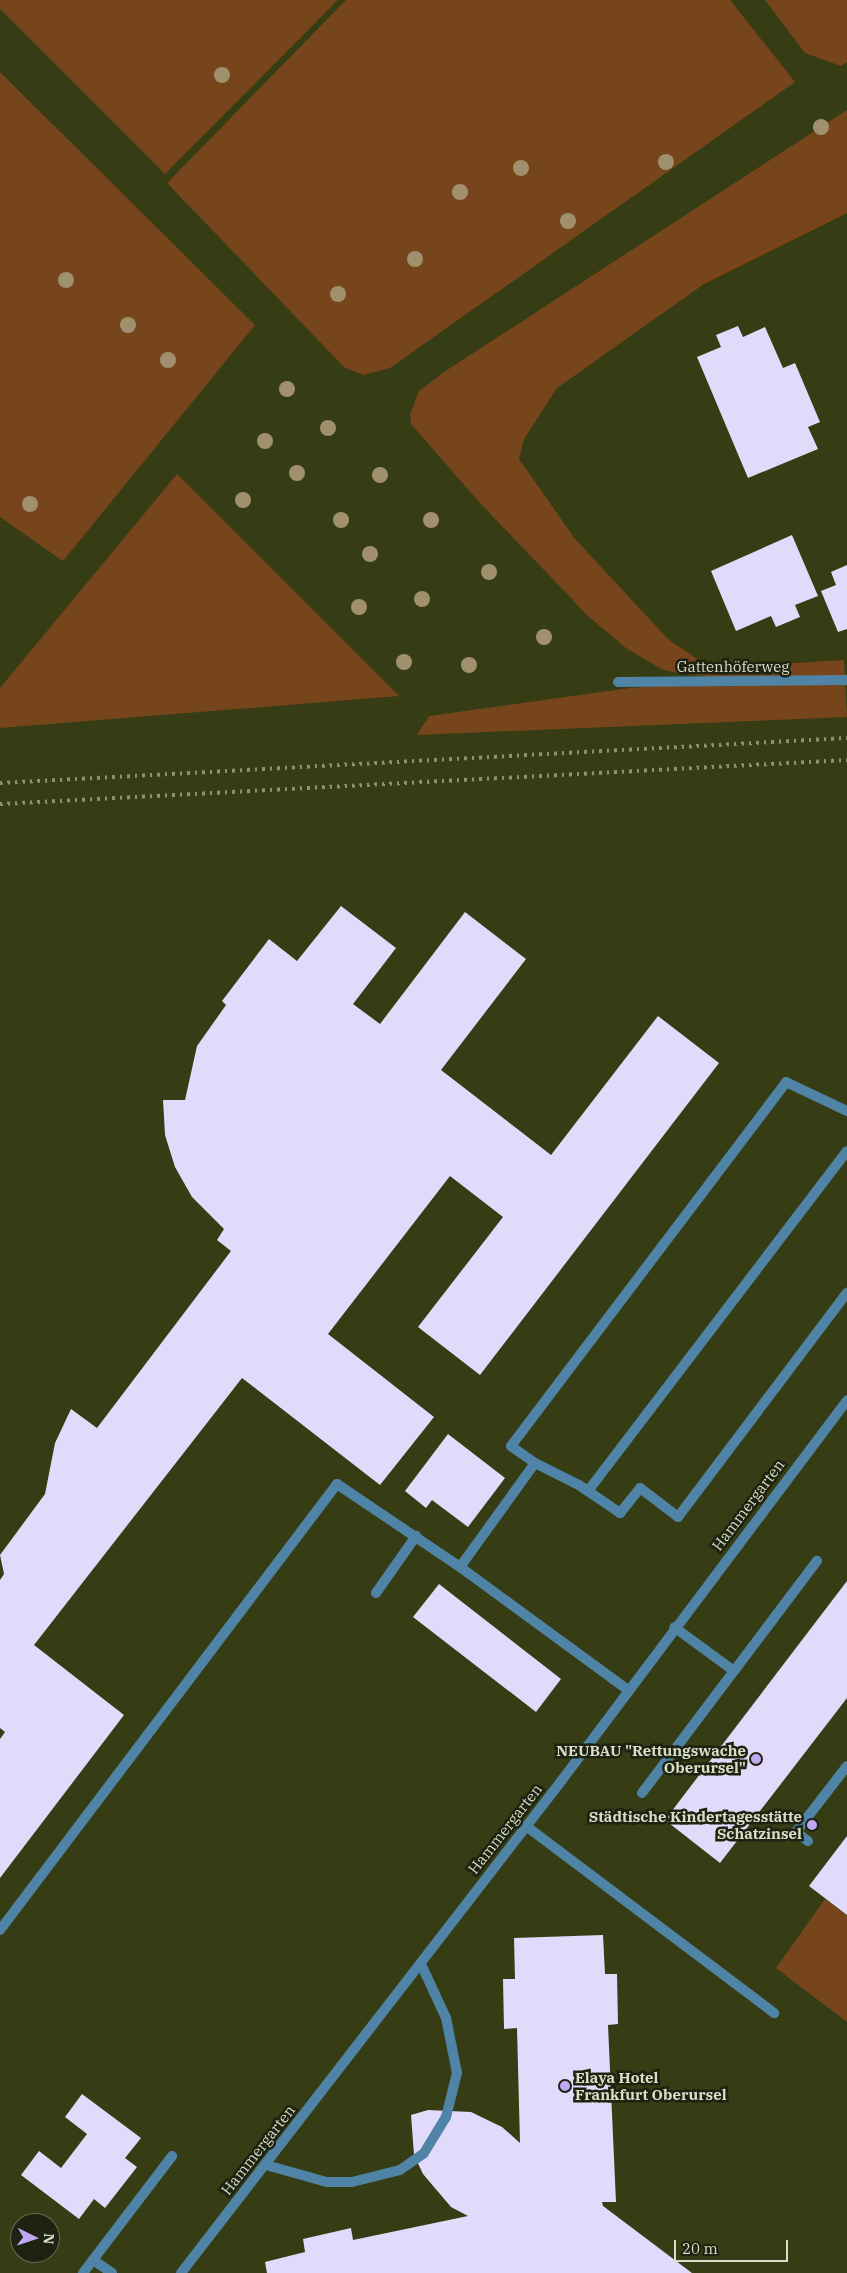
<!DOCTYPE html>
<html>
<head>
<meta charset="utf-8">
<style>
	body { margin:0 }
	#map { position:relative; width:847px; height:2273px; overflow:hidden; background:#363d14; font-family:"IBM Plex Serif",serif }
	div>[style] { position:absolute }
	[style*='--x'] { left:calc(var(--x)*1px); top:calc(var(--y)*1px); width:calc(var(--w)*1px); rotate:calc(var(--a)*1deg) }
	.green>* { inset:0; background:#76451b }
	.building>* { inset:0; background:#e2dafa }
	.lane>* { height:10px; margin:-5px; padding:0 5px; transform-origin:5px; border-radius:5px; background:#4f84a6 }
	.street>* { height:10px; margin:-5px; padding:0 5px; transform-origin:5px; border-radius:5px; background:#4f84a6 }
	.rail>* { height:4px; margin-top:-2px; transform-origin:0; background:repeating-linear-gradient(90deg,#8b9172 0 2.5px,transparent 0 7.5px) }
	.trees>* { width:16px; height:16px; margin:-8px; border-radius:50%; background:#a1906e }
	.dots>* { width:14px; height:14px; translate:-50% -50%; box-sizing:border-box; border:2px solid #1e2210; border-radius:50% }
	span { translate:-50% -50%; white-space:nowrap; text-align:center; line-height:1.15; -webkit-text-stroke:5px #1e2210; paint-order:stroke }
	.street-label { font-size:15px; color:#d8dec7 }
	.poi-label { font-size:15px; color:#d8dec7; font-weight:700 }
	.right { translate:-100% -50%; text-align:right }
	.left { translate:0 -50%; text-align:left }
	.north { position:absolute; left:10px; top:2213px; width:50px; height:50px; box-sizing:border-box; background:#1e2210; border:1px solid #686d59; border-radius:50%; rotate:94deg; font-size:14px; font-weight:700; line-height:20px; text-align:center; color:#d8dec7 }
	.north::after { content:''; display:block; margin:auto; width:18px; height:22px; background:#c0a8f4; clip-path:polygon(50% 0,100% 100%,50% 72%,0 100%) }
	.scale { position:absolute; left:674px; top:2240px; width:114px; height:22px; box-sizing:border-box; border:2px solid #d8dec7; border-top:0; padding-left:6px; font-size:15px; line-height:18px; white-space:nowrap; color:#d8dec7; -webkit-text-stroke:4px #1e2210; paint-order:stroke }
</style>
</head>
<body>
<div id="map">
	<div class="green">
		<div style="clip-path:polygon(0 0,338px 0,165px 174px,0 9px)"></div>
		<div style="clip-path:polygon(346px 0,730px 0,795px 82px,390px 368px,363px 375px,344px 367px,167px 183px)"></div>
		<div style="clip-path:polygon(765px 0,847px 0,847px 62px,841px 66px,805px 53px)"></div>
		<div style="clip-path:polygon(0 72px,255px 325px,63px 561px,0 517px)"></div>
		<div style="clip-path:polygon(847px 110px,847px 213px,704px 284px,557px 388px,524px 439px,519px 459px,575px 539px,669px 640px,711px 668px,844px 660px,847px 717px,417px 735px,429px 716px,630px 688px,752px 680px,681px 674px,661px 669px,626px 648px,589px 617px,479px 502px,411px 424px,410px 415px,419px 391px,444px 372px)"></div>
		<div style="clip-path:polygon(177px 474px,399px 696px,0 728px,0 688px)"></div>
		<div style="clip-path:polygon(825px 1899px,847px 1915px,847px 2022px,776px 1968px)"></div>
	</div>
	<div class="building">
		<div style="clip-path:polygon(738px 326px,743px 337px,765px 327px,783px 368px,795px 363px,820px 422px,808px 427px,818px 449px,748px 478px,697px 357px,721px 347px,716px 335px)"></div>
		<div style="clip-path:polygon(792px 535px,818px 596px,795px 605px,800px 617px,776px 627px,771px 616px,736px 631px,711px 571px)"></div>
		<div style="clip-path:polygon(847px 565px,847px 629px,838px 632px,821px 591px,836px 585px,831px 572px)"></div>
		<div style="clip-path:polygon(341px 906px,396px 948px,353px 1004px,380px 1024px,465px 912px,526px 959px,441px 1070px,551px 1155px,658px 1016px,719px 1063px,480px 1375px,418px 1327px,503px 1217px,450px 1176px,328px 1334px,434px 1417px,380px 1485px,242px 1378px,34px 1645px,124px 1715px,0 1878px,0 1739px,5px 1732px,0 1728px,0 1580px,4px 1574px,0 1555px,45px 1494px,55px 1443px,71px 1409px,97px 1428px,231px 1251px,217px 1240px,224px 1229px,192px 1197px,175px 1167px,165px 1135px,163px 1100px,185px 1100px,197px 1046px,226px 1005px,222px 1001px,269px 939px,297px 961px)"></div>
		<div style="clip-path:polygon(448px 1434px,505px 1478px,468px 1527px,432px 1500px,426px 1508px,405px 1491px)"></div>
		<div style="clip-path:polygon(847px 1581px,847px 1698px,720px 1863px,665px 1820px)"></div>
		<div style="clip-path:polygon(439px 1584px,561px 1679px,536px 1712px,413px 1617px)"></div>
		<div style="clip-path:polygon(847px 1836px,847px 1915px,809px 1886px)"></div>
		<div style="clip-path:polygon(603px 1935px,605px 1974px,617px 1974px,618px 2024px,608px 2025px,616px 2202px,602px 2202px,603px 2206px,692px 2273px,267px 2273px,265px 2262px,305px 2252px,303px 2239px,351px 2228px,353px 2240px,468px 2216px,451px 2207px,423px 2174px,414px 2155px,411px 2115px,428px 2110px,471px 2112px,502px 2127px,520px 2143px,517px 2028px,504px 2029px,503px 1979px,515px 1979px,514px 1938px)"></div>
		<div style="clip-path:polygon(82px 2094px,141px 2138px,125px 2158px,137px 2167px,105px 2208px,94px 2199px,79px 2219px,21px 2175px,39px 2151px,61px 2168px,87px 2134px,65px 2117px)"></div>
	</div>
	<div class="lane">
		<div style="--x:535;--y:1463;--w:29;--a:-145"></div>
		<div style="--x:511;--y:1446;--w:456;--a:-52.9"></div>
		<div style="--x:786;--y:1082;--w:68;--a:25.4"></div>
		<div style="--x:588;--y:1491;--w:427;--a:-52.7"></div>
		<div style="--x:460;--y:1567;--w:128;--a:-54.2"></div>
		<div style="--x:535;--y:1463;--w:49;--a:26.6"></div>
		<div style="--x:579;--y:1485;--w:50;--a:34.3"></div>
		<div style="--x:620;--y:1513;--w:32;--a:-51"></div>
		<div style="--x:640;--y:1488;--w:48;--a:37.3"></div>
		<div style="--x:678;--y:1517;--w:281;--a:-53"></div>
		<div style="--x:376;--y:1593;--w:70;--a:-54.9"></div>
		<div style="--x:734;--y:1671;--w:138;--a:-53"></div>
		<div style="--x:642;--y:1793;--w:153;--a:-53"></div>
		<div style="--x:734;--y:1671;--w:74;--a:-143.7"></div>
		<div style="--x:526;--y:1826;--w:311;--a:37"></div>
		<div style="--x:808;--y:1841;--w:15;--a:-143"></div>
		<div style="--x:796;--y:1832;--w:83;--a:-52.3"></div>
		<div style="--x:0;--y:1930;--w:559;--a:-52.93"></div>
		<div style="--x:337;--y:1484;--w:148;--a:34"></div>
		<div style="--x:460;--y:1567;--w:208;--a:36.2"></div>
		<div style="--x:266;--y:2165;--w:63;--a:15.6"></div>
		<div style="--x:327;--y:2182;--w:25;--a:0"></div>
		<div style="--x:352;--y:2182;--w:49;--a:-14"></div>
		<div style="--x:400;--y:2170;--w:29;--a:-35"></div>
		<div style="--x:424;--y:2153;--w:42;--a:-58.6"></div>
		<div style="--x:446;--y:2117;--w:45;--a:-76"></div>
		<div style="--x:457;--y:2073;--w:56;--a:-101.3"></div>
		<div style="--x:446;--y:2018;--w:60;--a:-114.8"></div>
		<div style="--x:93;--y:2260;--w:23;--a:34"></div>
		<div style="--x:83;--y:2273;--w:147;--a:-52.7"></div>
	</div>
	<div class="street">
		<div style="--x:618;--y:682;--w:229;--a:-0.5"></div>
		<div style="--x:181;--y:2273;--w:623;--a:-52.3"></div>
		<div style="--x:562;--y:1780;--w:475;--a:-53.1"></div>
	</div>
	<div class="rail">
		<div style="--x:0;--y:783;--w:848;--a:-3.04"></div>
		<div style="--x:0;--y:804;--w:848;--a:-2.97"></div>
	</div>
	<div class="trees">
		<div style="left:222px;top:75px"></div>
		<div style="left:821px;top:127px"></div>
		<div style="left:666px;top:162px"></div>
		<div style="left:521px;top:168px"></div>
		<div style="left:460px;top:192px"></div>
		<div style="left:568px;top:221px"></div>
		<div style="left:415px;top:259px"></div>
		<div style="left:66px;top:280px"></div>
		<div style="left:338px;top:294px"></div>
		<div style="left:128px;top:325px"></div>
		<div style="left:168px;top:360px"></div>
		<div style="left:287px;top:389px"></div>
		<div style="left:328px;top:428px"></div>
		<div style="left:265px;top:441px"></div>
		<div style="left:297px;top:473px"></div>
		<div style="left:380px;top:475px"></div>
		<div style="left:243px;top:500px"></div>
		<div style="left:30px;top:504px"></div>
		<div style="left:341px;top:520px"></div>
		<div style="left:431px;top:520px"></div>
		<div style="left:370px;top:554px"></div>
		<div style="left:489px;top:572px"></div>
		<div style="left:422px;top:599px"></div>
		<div style="left:359px;top:607px"></div>
		<div style="left:544px;top:637px"></div>
		<div style="left:404px;top:662px"></div>
		<div style="left:469px;top:665px"></div>
	</div>
	<div class="dots">
		<div style="left:756px;top:1759px;background:#c0a8f4"></div>
		<div style="left:812px;top:1825px;background:#c0a8f4"></div>
		<div style="left:565px;top:2086px;background:#c0a8f4"></div>
	</div>
	<div class="street-label">
		<span style="left:733px;top:667px">Gattenhöferweg</span>
		<span style="left:748px;top:1505px;rotate:-53deg">Hammergarten</span>
		<span style="left:505px;top:1829px;rotate:-52deg">Hammergarten</span>
		<span style="left:258px;top:2150px;rotate:-52deg">Hammergarten</span>
	</div>
	<div class="poi-label">
		<span class="right" style="left:746px;top:1759px">NEUBAU "Rettungswache<br>Oberursel"</span>
		<span class="right" style="left:802px;top:1825px">Städtische Kindertagesstätte<br>Schatzinsel</span>
		<span class="left" style="left:575px;top:2086px">Elaya Hotel<br>Frankfurt Oberursel</span>
	</div>
	<div class="north">N</div>
	<div class="scale">20 m</div>
</div>
</body>
</html>
